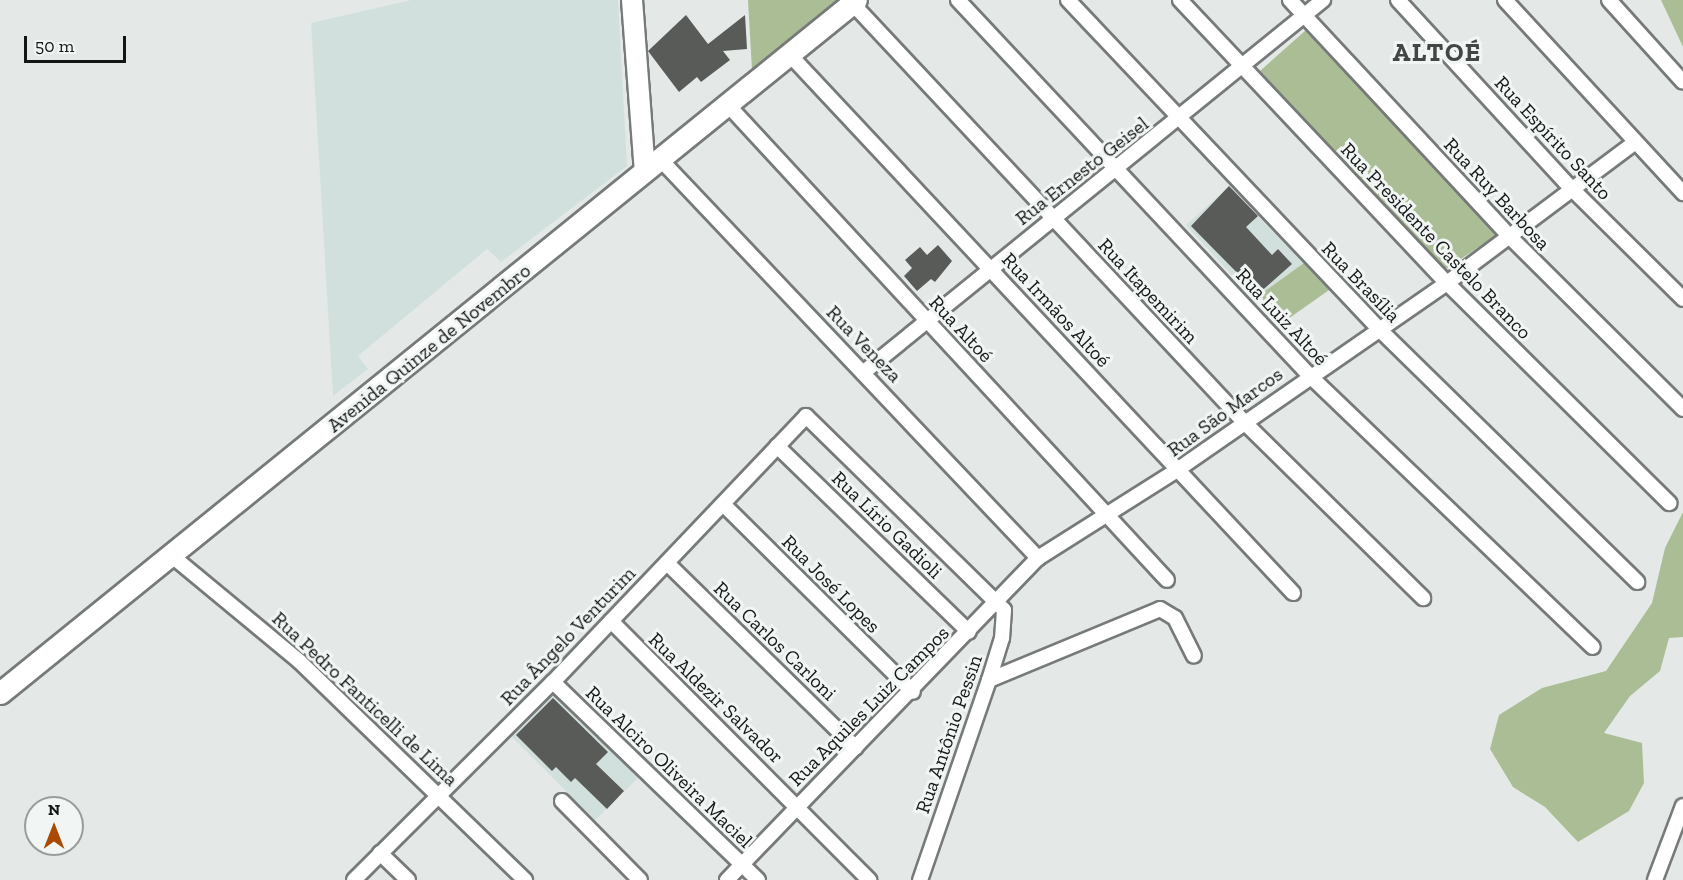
<!DOCTYPE html>
<html>
<head>
<meta charset="utf-8">
<style>
	body { margin:0 }
	#map { position:relative; width:1683px; height:880px; overflow:hidden; background:#e4e9e8; font-family:"Zilla Slab",serif }
	div>[style] { position:absolute }
	[style*='--x'] { left:calc(var(--x)*1px); top:calc(var(--y)*1px); width:calc(var(--w)*1px); rotate:calc(var(--a)*1deg) }
	.built>* { inset:0; background:#d2e0dd }
	.green>* { inset:0; background:#abbd95 }
	.building>* { inset:0; background:#585b58 }
	.roads { filter:drop-shadow(2px 0 #767a79) drop-shadow(-2px 0 #767a79) drop-shadow(0 2px #767a79) drop-shadow(0 -2px #767a79) }
	.street>* { height:14px; margin:-7px; padding:0 7px; transform-origin:7px; border-radius:7px; background:#fff }
	.secondary>* { height:20px; margin:-10px; padding:0 10px; transform-origin:10px; border-radius:10px; background:#fff }
	.primary>* { height:21px; margin:-10.5px; padding:0 10.5px; transform-origin:10.5px; border-radius:10.5px; background:#fff }
	span { translate:-50% -50%; white-space:nowrap; text-align:center; line-height:1.15; -webkit-text-stroke:6px #f1f6f5; paint-order:stroke }
	.street-label { font-size:20px; color:#141515 }
	.district-label { font-size:26px; color:#424645; font-weight:700; letter-spacing:1.5px }
	.north { position:absolute; left:24px; top:796px; width:60px; height:60px; box-sizing:border-box; background:#f1f6f5; border:2px solid #999c9b; border-radius:50%; rotate:0deg; font-size:16px; font-weight:700; line-height:24px; text-align:center; color:#141515 }
	.north::after { content:''; display:block; margin:auto; width:21px; height:27px; background:#ab4a02; clip-path:polygon(50% 0,100% 100%,50% 72%,0 100%) }
	.scale { position:absolute; left:24px; top:36px; width:102px; height:27px; box-sizing:border-box; border:3px solid #141515; border-top:0; padding-left:8px; font-size:18px; line-height:21px; white-space:nowrap; color:#141515; -webkit-text-stroke:4px #f1f6f5; paint-order:stroke }
</style>
</head>
<body>
<div id="map">
	<div class="built">
		<div style="clip-path:polygon(411px 0,618px 0,627px 166px,501px 262px,487px 249px,358px 356px,368px 369px,333px 396px,311px 23px)"></div>
		<div style="clip-path:polygon(1229px 186px,1329px 290px,1278px 326px,1186px 225px)"></div>
		<div style="clip-path:polygon(552px 693px,638px 778px,595px 820px,510px 735px)"></div>
	</div>
	<div class="green">
		<div style="clip-path:polygon(748px 0,839px 0,752px 70px)"></div>
		<div style="clip-path:polygon(1661px 0,1683px 0,1683px 47px)"></div>
		<div style="clip-path:polygon(1306px 30px,1498px 234px,1446px 269px,1260px 71px)"></div>
		<div style="clip-path:polygon(1304px 263px,1329px 290px,1278px 326px,1254px 299px)"></div>
		<div style="clip-path:polygon(1683px 512px,1683px 637px,1669px 638px,1660px 671px,1630px 696px,1604px 733px,1642px 743px,1644px 783px,1629px 811px,1578px 842px,1545px 807px,1513px 787px,1490px 749px,1499px 715px,1542px 688px,1606px 671px,1652px 603px,1665px 548px)"></div>
	</div>
	<div class="building">
		<div style="clip-path:polygon(686px 15px,708px 44px,745px 15px,747px 49px,723px 51px,730px 60px,701px 82px,697px 77px,679px 92px,648px 51px)"></div>
		<div style="clip-path:polygon(1229px 186px,1258px 216px,1246px 227px,1272px 255px,1278px 249px,1292px 264px,1258px 294px,1191px 226px)"></div>
		<div style="clip-path:polygon(938px 245px,952px 261px,935px 282px,931px 279px,917px 291px,904px 276px,912px 268px,905px 260px,920px 247px,927px 255px)"></div>
		<div style="clip-path:polygon(553px 698px,608px 752px,596px 764px,624px 791px,607px 809px,575px 778px,571px 782px,556px 767px,552px 771px,516px 735px)"></div>
	</div>
	<div class="roads">
		<div class="street">
			<div style="--x:958;--y:0;--w:514;--a:46.89"></div>
			<div style="--x:1309;--y:375;--w:393;--a:43.8"></div>
			<div style="--x:1068;--y:0;--w:451;--a:46.6"></div>
			<div style="--x:1378;--y:328;--w:363;--a:44.4"></div>
			<div style="--x:1180;--y:0;--w:389;--a:46.7"></div>
			<div style="--x:1447;--y:283;--w:313;--a:44.7"></div>
			<div style="--x:1290;--y:0;--w:323;--a:47.1"></div>
			<div style="--x:1510;--y:237;--w:244;--a:44.8"></div>
			<div style="--x:1398;--y:0;--w:258;--a:47.4"></div>
			<div style="--x:1573;--y:190;--w:155;--a:44.7"></div>
			<div style="--x:1505;--y:0;--w:263;--a:47.3"></div>
			<div style="--x:1609;--y:0;--w:110;--a:47.9"></div>
			<div style="--x:852;--y:3;--w:575;--a:46.9"></div>
			<div style="--x:1245;--y:423;--w:250;--a:44.5"></div>
			<div style="--x:789;--y:54;--w:738;--a:46.92"></div>
			<div style="--x:727;--y:104;--w:648;--a:47.25"></div>
			<div style="--x:660;--y:159;--w:550;--a:46.55"></div>
			<div style="--x:864;--y:372;--w:591;--a:-39.02"></div>
			<div style="--x:777;--y:446;--w:267;--a:44.1"></div>
			<div style="--x:723;--y:504;--w:267;--a:44.7"></div>
			<div style="--x:171;--y:555;--w:166;--a:39.6"></div>
			<div style="--x:299;--y:661;--w:315;--a:44.1"></div>
			<div style="--x:667;--y:563;--w:264;--a:44.4"></div>
			<div style="--x:611;--y:621;--w:366;--a:45.1"></div>
			<div style="--x:989;--y:680;--w:185;--a:-22.5"></div>
			<div style="--x:1160;--y:609;--w:17;--a:31"></div>
			<div style="--x:1175;--y:618;--w:42;--a:63.4"></div>
			<div style="--x:553;--y:682;--w:285;--a:44"></div>
			<div style="--x:562;--y:801;--w:111;--a:45.4"></div>
			<div style="--x:380;--y:853;--w:39;--a:44"></div>
			<div style="--x:354;--y:880;--w:281;--a:-44.9"></div>
			<div style="--x:553;--y:682;--w:367;--a:-46.4"></div>
			<div style="--x:806;--y:416;--w:277;--a:44.4"></div>
			<div style="--x:1004;--y:610;--w:28;--a:94"></div>
			<div style="--x:1002;--y:638;--w:44;--a:107.2"></div>
			<div style="--x:989;--y:680;--w:212;--a:109"></div>
			<div style="--x:727;--y:880;--w:448;--a:-46"></div>
			<div style="--x:1038;--y:558;--w:165;--a:-32.3"></div>
			<div style="--x:1177;--y:470;--w:328;--a:-34.7"></div>
			<div style="--x:1447;--y:283;--w:234;--a:-36.8"></div>
			<div style="--x:1655;--y:880;--w:79;--a:-69.3"></div>
		</div>
		<div class="secondary">
			<div style="--x:632;--y:0;--w:172;--a:85.7"></div>
		</div>
		<div class="primary">
			<div style="--x:0;--y:693;--w:1101;--a:-38.99"></div>
		</div>
	</div>
	<div class="street-label">
		<span style="left:1553px;top:138px;rotate:47deg">Rua Espírito Santo</span>
		<span style="left:1082px;top:171px;rotate:-38deg">Rua Ernesto Geisel</span>
		<span style="left:1497px;top:194px;rotate:47deg">Rua Ruy Barbosa</span>
		<span style="left:1436px;top:241px;rotate:46deg">Rua Presidente Castelo Branco</span>
		<span style="left:1361px;top:282px;rotate:46deg">Rua Brasília</span>
		<span style="left:1148px;top:291px;rotate:47deg">Rua Itapemirim</span>
		<span style="left:1056px;top:310px;rotate:47deg">Rua Irmãos Altoé</span>
		<span style="left:1282px;top:317px;rotate:47deg">Rua Luiz Altoé</span>
		<span style="left:961px;top:329px;rotate:47deg">Rua Altoé</span>
		<span style="left:864px;top:344px;rotate:46deg">Rua Veneza</span>
		<span style="left:429px;top:348px;rotate:-39deg">Avenida Quinze de Novembro</span>
		<span style="left:1225px;top:412px;rotate:-36deg">Rua São Marcos</span>
		<span style="left:887px;top:525px;rotate:44deg">Rua Lírio Gadioli</span>
		<span style="left:831px;top:584px;rotate:45deg">Rua José Lopes</span>
		<span style="left:568px;top:636px;rotate:-46deg">Rua Ângelo Venturim</span>
		<span style="left:775px;top:641px;rotate:44deg">Rua Carlos Carloni</span>
		<span style="left:716px;top:698px;rotate:44deg">Rua Aldezir Salvador</span>
		<span style="left:365px;top:699px;rotate:43deg">Rua Pedro Fanticelli de Lima</span>
		<span style="left:869px;top:706px;rotate:-45deg">Rua Aquiles Luiz Campos</span>
		<span style="left:949px;top:734px;rotate:-71deg">Rua Antônio Pessin</span>
		<span style="left:669px;top:767px;rotate:44deg">Rua Alciro Oliveira Maciel</span>
	</div>
	<div class="district-label">
		<span style="left:1437px;top:53px">ALTOÉ</span>
	</div>
	<div class="north">N</div>
	<div class="scale">50 m</div>
</div>
</body>
</html>
